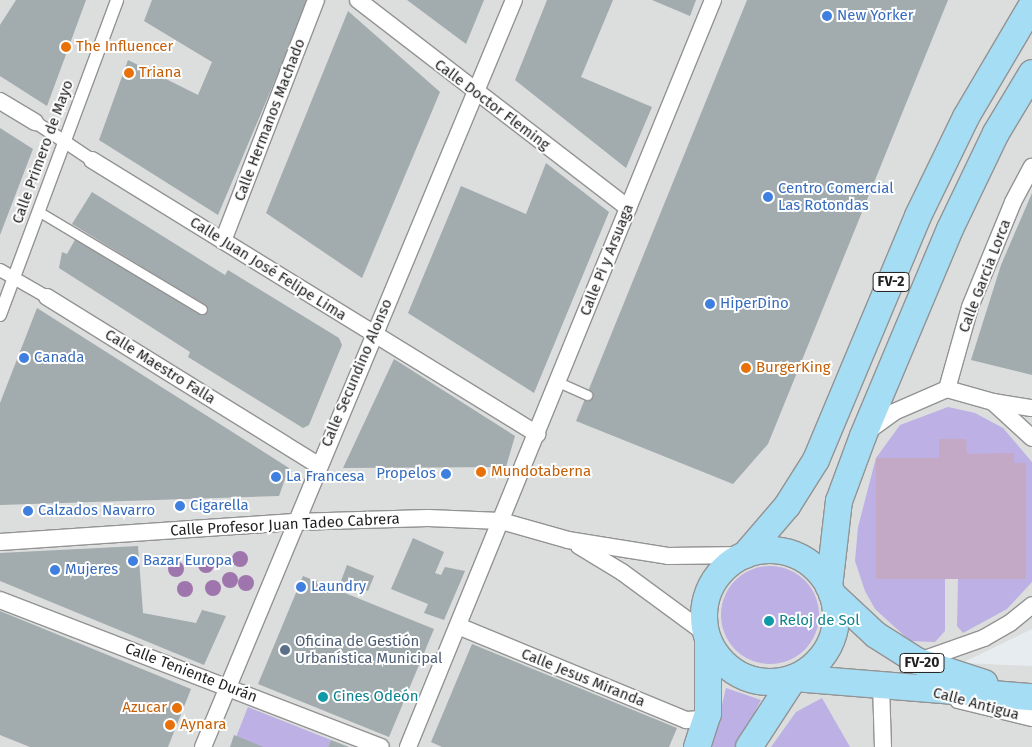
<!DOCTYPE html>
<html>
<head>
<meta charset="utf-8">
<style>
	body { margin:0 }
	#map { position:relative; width:1032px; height:747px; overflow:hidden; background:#e6ecef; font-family:"Fira Sans",sans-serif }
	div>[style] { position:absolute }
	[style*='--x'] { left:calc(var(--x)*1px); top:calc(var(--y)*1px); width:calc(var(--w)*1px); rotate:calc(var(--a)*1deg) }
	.residential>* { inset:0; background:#dcdddd }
	.grass>* { inset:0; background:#bdb0e5 }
	.round { border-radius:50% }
	.cemetery>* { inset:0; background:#c3a9c6 }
	.building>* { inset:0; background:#a2abad }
	.roads { filter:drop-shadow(1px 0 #939393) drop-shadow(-1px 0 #939393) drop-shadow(0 1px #939393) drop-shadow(0 -1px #939393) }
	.service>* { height:9px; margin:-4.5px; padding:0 4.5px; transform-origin:4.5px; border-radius:4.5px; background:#fff }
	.pedestrian>* { height:12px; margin:-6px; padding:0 6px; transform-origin:6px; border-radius:6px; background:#fff }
	.minor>* { height:16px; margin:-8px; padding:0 8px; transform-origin:8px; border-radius:8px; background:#fff }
	.primary>* { height:26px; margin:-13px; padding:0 13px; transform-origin:13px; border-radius:13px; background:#a5ddf5 }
	.primary>.ring { margin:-13px; padding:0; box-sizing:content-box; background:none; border:26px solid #a5ddf5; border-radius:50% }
	.trees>* { width:16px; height:16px; margin:-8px; border-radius:50%; background:#9e75ac }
	.dots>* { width:14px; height:14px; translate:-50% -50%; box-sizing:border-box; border:2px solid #fff; border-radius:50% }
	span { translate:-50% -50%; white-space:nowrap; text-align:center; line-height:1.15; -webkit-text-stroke:4px #fff; paint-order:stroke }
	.shield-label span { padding:1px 4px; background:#fff; border:1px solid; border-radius:4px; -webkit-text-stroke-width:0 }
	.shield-label { font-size:14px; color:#1f1f1f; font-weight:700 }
	.shop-label { font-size:15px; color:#366cbe }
	.left { translate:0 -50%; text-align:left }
	.right { translate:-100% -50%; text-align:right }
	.food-label { font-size:15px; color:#c56008 }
	.street-label { font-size:15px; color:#1f1f1f }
	.culture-label { font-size:15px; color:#0d838f }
	.service-label { font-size:15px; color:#4e5e75 }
</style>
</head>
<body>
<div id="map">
	<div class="residential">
		<div style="clip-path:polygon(0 0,1032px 0,1032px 629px,962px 663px,1032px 666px,1032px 747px,0 747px)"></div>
	</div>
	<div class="grass">
		<div style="clip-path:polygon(948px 407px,975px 413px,1003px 428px,1032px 462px,1032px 582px,1007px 609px,963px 633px,957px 626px,958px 579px,945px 579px,945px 631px,935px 642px,910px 641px,875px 609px,865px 591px,855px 561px,858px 527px,876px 458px,900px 425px)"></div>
		<div class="round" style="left:721px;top:566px;width:98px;height:98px"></div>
		<div style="clip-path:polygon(726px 688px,761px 700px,737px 747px,712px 747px)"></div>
		<div style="clip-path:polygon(822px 698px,850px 747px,771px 747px,796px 712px)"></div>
		<div style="clip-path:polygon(248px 707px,331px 740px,328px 747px,261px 747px,236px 737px)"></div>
	</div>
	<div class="cemetery">
		<div style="clip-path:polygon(939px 439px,966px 439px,967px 454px,1014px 453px,1014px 463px,1026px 463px,1026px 579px,876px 579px,876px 458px,939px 458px)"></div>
	</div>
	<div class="building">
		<div style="clip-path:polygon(16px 0,86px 0,47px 106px,0 76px,0 25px)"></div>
		<div style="clip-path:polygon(152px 0,309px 0,218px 215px,99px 140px,128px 60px,198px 95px,212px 62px,144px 21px)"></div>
		<div style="clip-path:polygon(407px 0,484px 0,466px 44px)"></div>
		<div style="clip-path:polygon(547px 0,613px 0,581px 77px,652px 107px,626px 168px,515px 80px)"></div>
		<div style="clip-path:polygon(652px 0,696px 0,690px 16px)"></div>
		<div style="clip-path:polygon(747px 0,948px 0,768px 444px,733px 484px,576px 421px)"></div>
		<div style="clip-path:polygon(348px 11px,440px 92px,362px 278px,266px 213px)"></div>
		<div style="clip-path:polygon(0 128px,33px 149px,0 235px)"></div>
		<div style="clip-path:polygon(546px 163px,609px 212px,534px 393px,408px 313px,461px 186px,526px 214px)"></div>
		<div style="clip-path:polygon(92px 192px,225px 275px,228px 270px,339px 338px,342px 345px,309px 425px,303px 428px,188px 357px,190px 352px,59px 268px,62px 252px,67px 254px,76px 238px,201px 314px,206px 306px,72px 224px)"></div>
		<div style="clip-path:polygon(1032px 193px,1032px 375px,971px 360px,1001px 265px)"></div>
		<div style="clip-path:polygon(37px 308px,289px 468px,279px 496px,0 505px,0 403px)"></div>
		<div style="clip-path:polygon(394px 359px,515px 436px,506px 467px,343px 468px)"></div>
		<div style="clip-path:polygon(413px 538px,444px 552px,435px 573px,441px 575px,445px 567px,465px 571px,444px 620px,424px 613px,428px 604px,391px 589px)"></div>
		<div style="clip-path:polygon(138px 546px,143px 613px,196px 623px,202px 610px,226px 616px,204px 665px,0 581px,0 553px)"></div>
		<div style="clip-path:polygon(347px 565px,374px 576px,368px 591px,341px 581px)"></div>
		<div style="clip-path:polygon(303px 576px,434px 629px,389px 737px,258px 684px)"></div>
		<div style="clip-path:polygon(0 611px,191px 689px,168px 747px,30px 747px,0 735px)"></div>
		<div style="clip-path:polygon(472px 644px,677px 728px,669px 747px,442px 747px,431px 742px)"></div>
		<div style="clip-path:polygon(234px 735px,263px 747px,230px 747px)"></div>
		<div style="clip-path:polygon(331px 740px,349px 747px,328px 747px)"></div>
	</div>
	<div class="roads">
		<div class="service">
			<div style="--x:38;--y:211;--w:191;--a:30.9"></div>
			<div style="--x:558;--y:382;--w:32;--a:24"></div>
		</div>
		<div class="pedestrian">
			<div style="--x:35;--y:122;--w:69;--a:33.7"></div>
			<div style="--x:0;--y:270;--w:54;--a:29.9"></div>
			<div style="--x:0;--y:315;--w:336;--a:-69.6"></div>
		</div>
		<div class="minor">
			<div style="--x:358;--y:0;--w:341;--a:37.6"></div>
			<div style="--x:0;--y:101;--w:41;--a:31"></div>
			<div style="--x:92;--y:160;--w:523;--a:31.62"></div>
			<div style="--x:223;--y:241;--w:258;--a:-68.9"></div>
			<div style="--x:47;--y:297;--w:319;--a:31.8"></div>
			<div style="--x:947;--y:389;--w:85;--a:-74.3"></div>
			<div style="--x:970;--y:307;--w:113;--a:-67.7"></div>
			<div style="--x:1013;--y:202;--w:40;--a:-62"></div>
			<div style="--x:993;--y:402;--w:39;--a:9"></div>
			<div style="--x:868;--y:431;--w:32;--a:-36"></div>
			<div style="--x:894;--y:412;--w:58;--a:-23.5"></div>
			<div style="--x:947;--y:389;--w:48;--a:15.8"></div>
			<div style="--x:993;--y:402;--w:53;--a:42.7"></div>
			<div style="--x:0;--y:542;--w:295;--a:-3.9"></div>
			<div style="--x:294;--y:522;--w:134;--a:-1.7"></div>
			<div style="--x:428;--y:518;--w:73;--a:2.4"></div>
			<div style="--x:501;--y:521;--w:70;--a:15.8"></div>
			<div style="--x:568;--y:540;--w:101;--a:9.1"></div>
			<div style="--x:668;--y:556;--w:77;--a:-0.7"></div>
			<div style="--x:579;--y:546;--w:50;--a:31.2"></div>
			<div style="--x:622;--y:572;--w:103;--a:36.3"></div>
			<div style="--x:0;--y:600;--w:408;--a:21.1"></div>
			<div style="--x:458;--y:626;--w:247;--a:22.4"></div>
			<div style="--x:686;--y:720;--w:16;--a:-4"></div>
			<div style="--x:702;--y:719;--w:8;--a:-40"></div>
			<div style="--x:919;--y:661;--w:69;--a:-19.5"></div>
			<div style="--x:984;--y:638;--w:30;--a:-30"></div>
			<div style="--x:1010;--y:623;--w:28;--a:-39"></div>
			<div style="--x:881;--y:684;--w:63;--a:88.2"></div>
			<div style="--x:958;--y:700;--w:76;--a:13.7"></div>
			<div style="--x:203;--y:747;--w:809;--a:-67.4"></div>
			<div style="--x:408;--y:747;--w:807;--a:-67.79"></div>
		</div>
		<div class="primary">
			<div class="ring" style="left:704px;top:550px;width:106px;height:106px"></div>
			<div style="--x:745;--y:555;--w:65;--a:-49.4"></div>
			<div style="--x:787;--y:506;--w:54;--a:-57.8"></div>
			<div style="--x:816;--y:460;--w:264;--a:-67.3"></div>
			<div style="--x:918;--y:216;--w:110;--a:-64.1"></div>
			<div style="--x:966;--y:117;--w:130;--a:-59.5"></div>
			<div style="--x:829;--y:587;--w:87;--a:-83.4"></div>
			<div style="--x:839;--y:501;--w:69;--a:-69.7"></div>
			<div style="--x:863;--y:436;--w:225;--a:-67.2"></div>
			<div style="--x:950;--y:229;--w:106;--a:-64.4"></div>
			<div style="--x:996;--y:133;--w:70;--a:-59"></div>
			<div style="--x:832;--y:594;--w:60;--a:43"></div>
			<div style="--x:876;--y:635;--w:49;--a:32.4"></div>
			<div style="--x:917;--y:661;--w:71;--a:18.2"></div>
			<div style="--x:794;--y:678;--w:239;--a:4.6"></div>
			<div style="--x:697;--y:747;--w:35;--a:-72"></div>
			<div style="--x:708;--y:714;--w:74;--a:-90"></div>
			<div style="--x:749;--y:747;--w:82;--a:-56.9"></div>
		</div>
	</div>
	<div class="trees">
		<div style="left:240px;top:559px"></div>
		<div style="left:206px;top:565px"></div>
		<div style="left:176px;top:569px"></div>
		<div style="left:230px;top:580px"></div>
		<div style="left:246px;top:583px"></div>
		<div style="left:213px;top:588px"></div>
		<div style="left:185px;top:589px"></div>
	</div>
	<div class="dots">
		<div style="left:827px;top:16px;background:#3f7fe0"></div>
		<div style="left:66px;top:47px;background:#e8710a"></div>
		<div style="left:129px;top:73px;background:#e8710a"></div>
		<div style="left:768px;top:197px;background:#3f7fe0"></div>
		<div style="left:710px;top:304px;background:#3f7fe0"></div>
		<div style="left:24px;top:358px;background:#3f7fe0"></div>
		<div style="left:746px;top:368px;background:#e8710a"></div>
		<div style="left:481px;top:472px;background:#e8710a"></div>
		<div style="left:446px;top:474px;background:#3f7fe0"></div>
		<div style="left:276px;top:477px;background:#3f7fe0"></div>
		<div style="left:180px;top:506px;background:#3f7fe0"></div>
		<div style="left:28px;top:511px;background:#3f7fe0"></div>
		<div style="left:133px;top:561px;background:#3f7fe0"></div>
		<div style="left:55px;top:570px;background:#3f7fe0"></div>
		<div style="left:301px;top:587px;background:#3f7fe0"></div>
		<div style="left:769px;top:621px;background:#0f9aa8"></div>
		<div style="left:285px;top:650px;background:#5c6f8a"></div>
		<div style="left:323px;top:697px;background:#0f9aa8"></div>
		<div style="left:177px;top:708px;background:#e8710a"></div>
		<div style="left:170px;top:725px;background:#e8710a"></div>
	</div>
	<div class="shield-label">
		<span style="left:891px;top:282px">FV-2</span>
		<span style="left:922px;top:663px">FV-20</span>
	</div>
	<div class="shop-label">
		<span class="left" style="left:837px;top:16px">New Yorker</span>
		<span class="left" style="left:778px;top:197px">Centro Comercial<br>Las Rotondas</span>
		<span class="left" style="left:720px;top:304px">HiperDino</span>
		<span class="left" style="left:34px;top:358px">Canada</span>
		<span class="right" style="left:436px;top:474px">Propelos</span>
		<span class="left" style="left:286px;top:477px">La Francesa</span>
		<span class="left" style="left:190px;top:506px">Cigarella</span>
		<span class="left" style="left:38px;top:511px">Calzados Navarro</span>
		<span class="left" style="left:143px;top:561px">Bazar Europa</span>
		<span class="left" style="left:65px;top:570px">Mujeres</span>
		<span class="left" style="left:311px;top:587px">Laundry</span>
	</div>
	<div class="food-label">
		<span class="left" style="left:76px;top:47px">The Influencer</span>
		<span class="left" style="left:139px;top:73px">Triana</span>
		<span class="left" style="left:756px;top:368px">BurgerKing</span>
		<span class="left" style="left:491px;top:472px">Mundotaberna</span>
		<span class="right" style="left:167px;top:708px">Azucar</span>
		<span class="left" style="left:180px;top:725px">Aynara</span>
	</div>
	<div class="street-label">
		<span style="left:492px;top:105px;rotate:37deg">Calle Doctor Fleming</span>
		<span style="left:270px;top:120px;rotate:-69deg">Calle Hermanos Machado</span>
		<span style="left:43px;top:152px;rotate:-70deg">Calle Primero de Mayo</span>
		<span style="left:607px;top:260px;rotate:-68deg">Calle Pi y Arsuaga</span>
		<span style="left:268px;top:269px;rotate:32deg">Calle Juan José Felipe Lima</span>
		<span style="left:985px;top:276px;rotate:-69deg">Calle Garcia Lorca</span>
		<span style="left:160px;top:367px;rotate:32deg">Calle Maestro Falla</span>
		<span style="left:357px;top:373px;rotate:-67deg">Calle Secundino Alonso</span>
		<span style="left:285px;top:525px;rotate:-3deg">Calle Profesor Juan Tadeo Cabrera</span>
		<span style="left:191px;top:673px;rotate:21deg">Calle Teniente Durán</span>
		<span style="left:583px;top:678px;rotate:22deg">Calle Jesus Miranda</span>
		<span style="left:976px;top:704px;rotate:15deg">Calle Antigua</span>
	</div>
	<div class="culture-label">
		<span class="left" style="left:779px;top:621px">Reloj de Sol</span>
		<span class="left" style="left:333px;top:697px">Cines Odeón</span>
	</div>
	<div class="service-label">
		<span class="left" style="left:295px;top:650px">Oficina de Gestión<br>Urbanística Municipal</span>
	</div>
</div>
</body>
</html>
